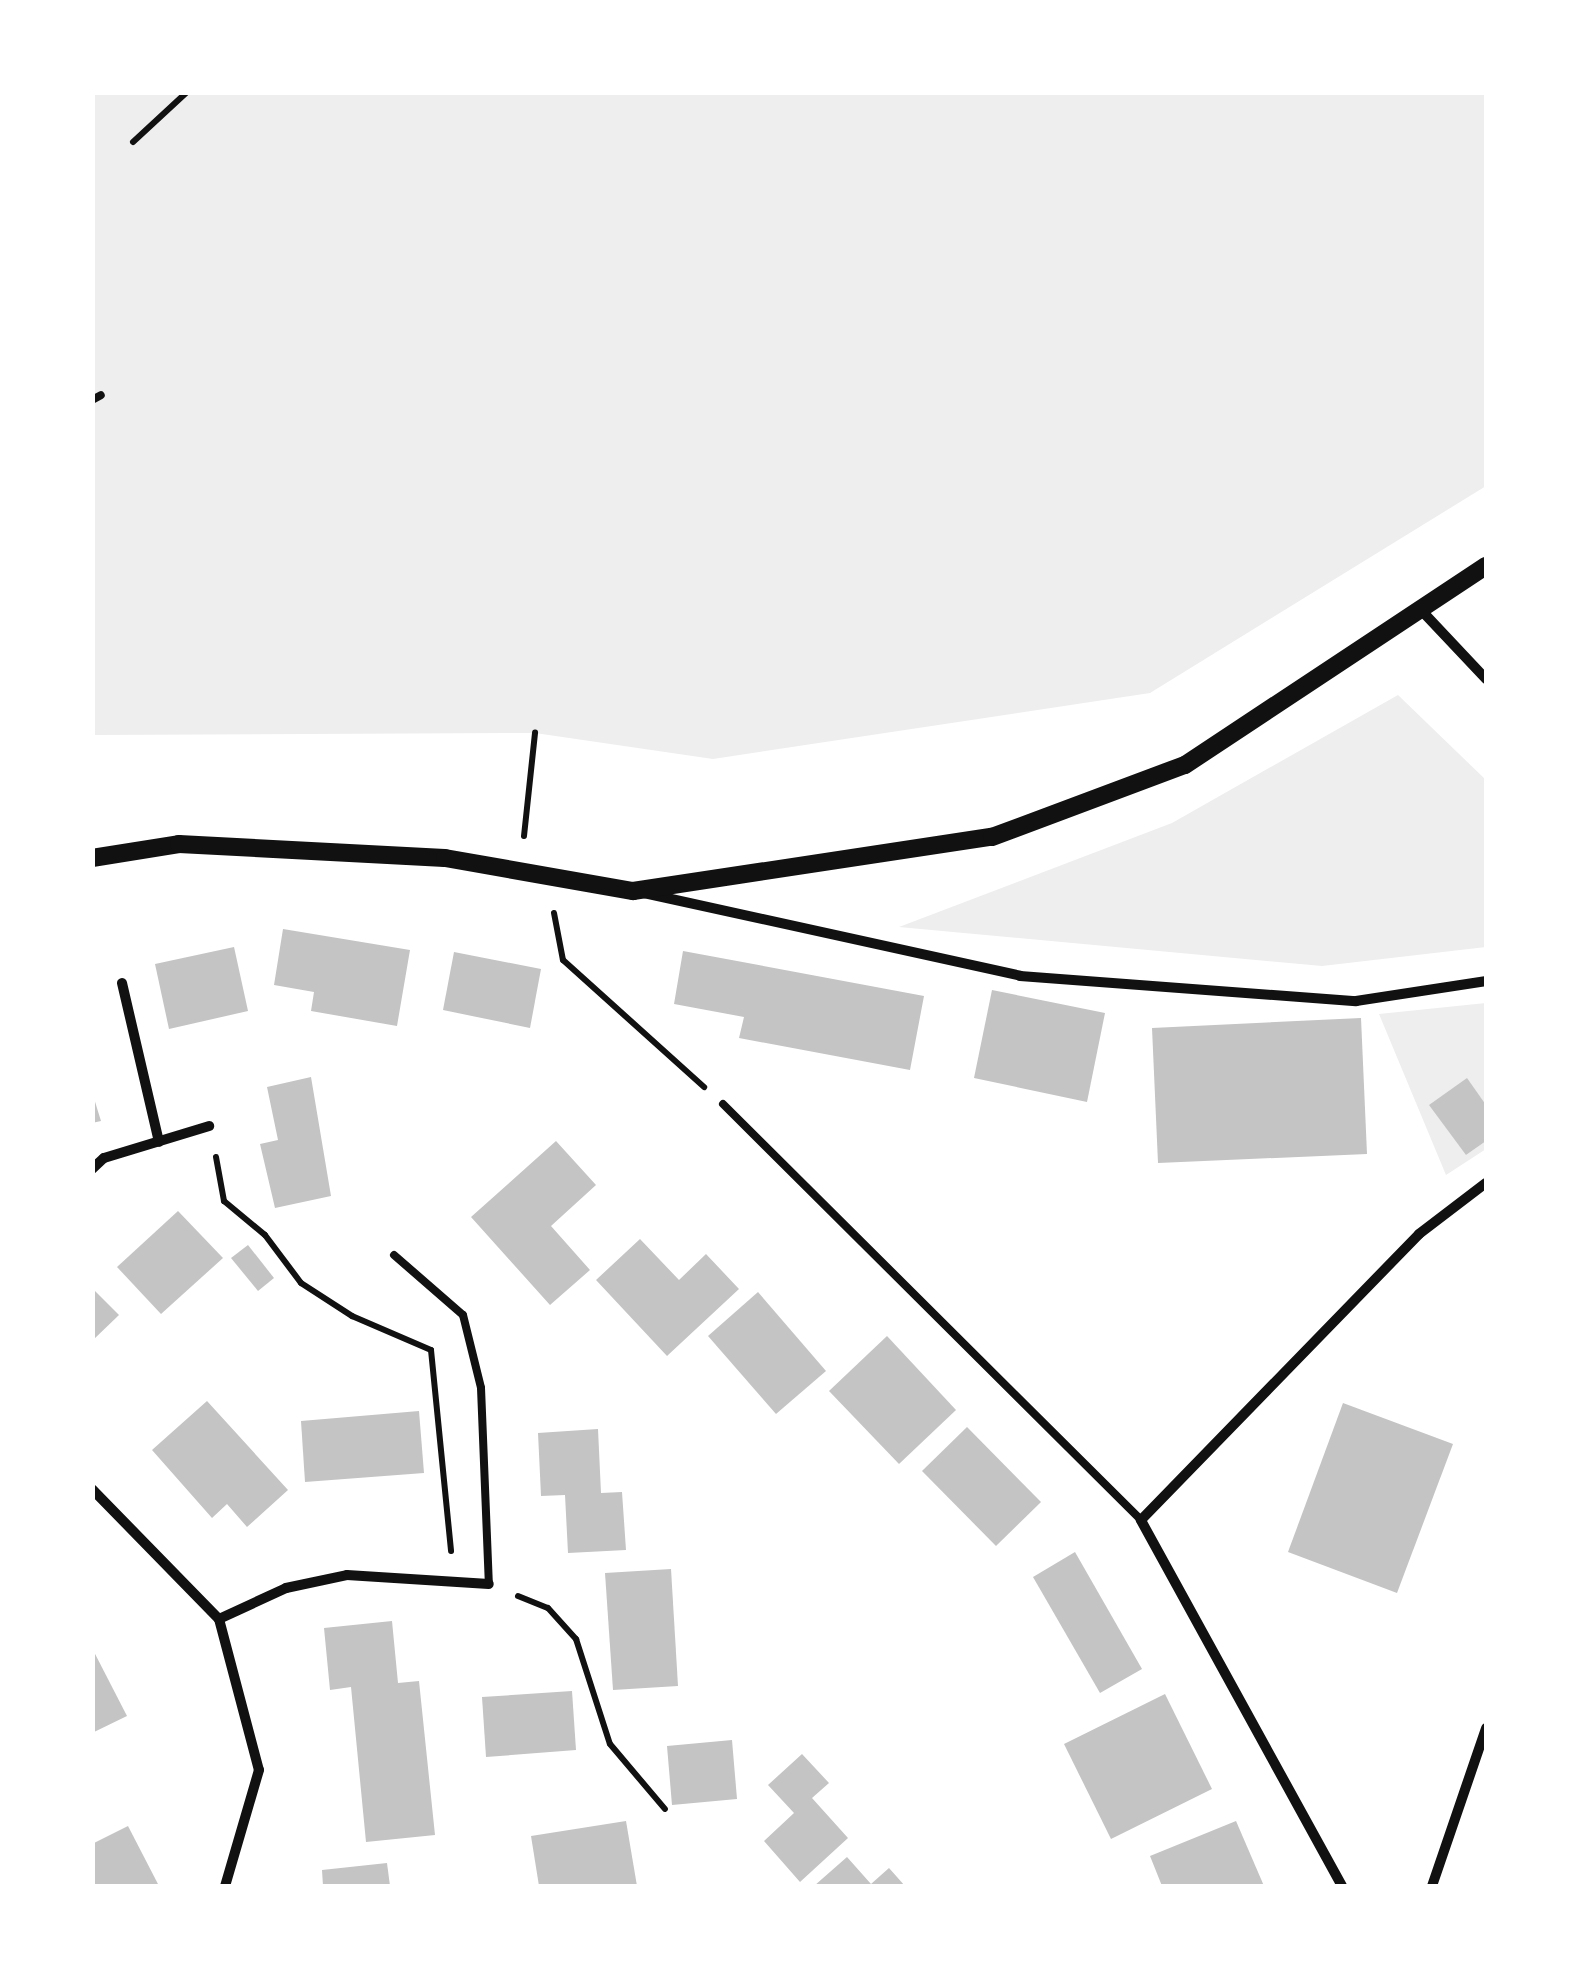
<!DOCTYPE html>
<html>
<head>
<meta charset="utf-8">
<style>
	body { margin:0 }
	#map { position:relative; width:1579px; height:1979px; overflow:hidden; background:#fff; font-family:"PT Sans",sans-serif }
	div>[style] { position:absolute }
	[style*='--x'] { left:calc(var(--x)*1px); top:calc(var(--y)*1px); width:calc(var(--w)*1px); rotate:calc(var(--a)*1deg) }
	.green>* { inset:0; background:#eee }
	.building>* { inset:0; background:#c4c4c4 }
	.path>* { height:6px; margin:-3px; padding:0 3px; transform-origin:3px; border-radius:3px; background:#111 }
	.service>* { height:8px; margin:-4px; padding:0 4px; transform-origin:4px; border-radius:4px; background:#111 }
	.minor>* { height:10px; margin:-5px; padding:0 5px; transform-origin:5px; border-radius:5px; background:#111 }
	.tertiary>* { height:18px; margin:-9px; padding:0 9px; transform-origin:9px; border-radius:9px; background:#111 }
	span { translate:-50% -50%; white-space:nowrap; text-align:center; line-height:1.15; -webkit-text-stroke:8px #fff; paint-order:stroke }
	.frame { position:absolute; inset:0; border:95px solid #fff; pointer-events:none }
</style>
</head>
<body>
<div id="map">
	<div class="green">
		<div style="clip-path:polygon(92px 93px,1486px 93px,1486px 486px,1150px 693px,713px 759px,535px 733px,93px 735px)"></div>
		<div style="clip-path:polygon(1398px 695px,1486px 780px,1486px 947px,1322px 966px,899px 927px,1172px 823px)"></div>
		<div style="clip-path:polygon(1486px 1003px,1486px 1105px,1466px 1078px,1466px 1155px,1486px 1141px,1486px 1149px,1446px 1175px,1379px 1014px)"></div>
	</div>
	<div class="building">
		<div style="clip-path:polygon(283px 929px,410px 950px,397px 1026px,311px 1011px,314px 992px,274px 985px)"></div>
		<div style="clip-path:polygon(234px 947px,248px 1011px,169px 1029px,155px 964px)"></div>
		<div style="clip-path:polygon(683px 951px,924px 996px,910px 1070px,739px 1038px,744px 1017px,674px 1004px)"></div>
		<div style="clip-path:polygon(454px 952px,541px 969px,530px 1028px,443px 1010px)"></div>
		<div style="clip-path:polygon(992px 990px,1105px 1013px,1087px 1102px,974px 1078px)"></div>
		<div style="clip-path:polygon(1361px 1018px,1367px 1154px,1158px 1163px,1152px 1028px)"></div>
		<div style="clip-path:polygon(311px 1077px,331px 1196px,275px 1208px,260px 1144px,278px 1140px,267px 1087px)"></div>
		<div style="clip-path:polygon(1467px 1078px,1486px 1105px,1486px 1141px,1466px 1155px,1429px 1105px)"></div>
		<div style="clip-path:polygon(92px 1092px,101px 1121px,92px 1123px)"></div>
		<div style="clip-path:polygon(556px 1141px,596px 1185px,551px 1226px,590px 1270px,550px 1305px,471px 1217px)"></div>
		<div style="clip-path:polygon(178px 1211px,223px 1258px,161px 1314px,117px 1267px)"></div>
		<div style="clip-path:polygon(640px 1239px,679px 1280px,706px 1254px,739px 1289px,667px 1356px,596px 1280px)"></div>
		<div style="clip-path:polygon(248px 1245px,274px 1278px,258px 1291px,231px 1258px)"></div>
		<div style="clip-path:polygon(92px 1288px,119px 1315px,92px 1341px)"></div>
		<div style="clip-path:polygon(758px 1292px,826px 1371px,776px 1414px,708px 1336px)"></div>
		<div style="clip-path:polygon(887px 1336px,956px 1410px,899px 1464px,829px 1391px)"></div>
		<div style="clip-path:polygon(207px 1401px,288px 1490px,247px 1527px,227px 1504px,212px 1518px,152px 1450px)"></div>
		<div style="clip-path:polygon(1343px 1403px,1453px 1444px,1397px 1593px,1288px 1552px)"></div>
		<div style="clip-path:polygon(419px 1411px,424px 1473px,305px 1482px,301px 1421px)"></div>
		<div style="clip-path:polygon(967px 1427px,1041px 1502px,996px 1546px,922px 1471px)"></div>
		<div style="clip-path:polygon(598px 1429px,601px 1493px,622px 1492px,626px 1550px,568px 1553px,565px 1495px,541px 1496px,538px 1433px)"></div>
		<div style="clip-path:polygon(1075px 1552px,1142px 1669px,1100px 1693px,1033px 1577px)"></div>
		<div style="clip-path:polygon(671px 1569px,678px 1686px,613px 1690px,605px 1573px)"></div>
		<div style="clip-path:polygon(392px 1621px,398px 1683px,419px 1681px,435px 1835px,366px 1842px,351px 1687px,330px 1690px,324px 1628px)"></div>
		<div style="clip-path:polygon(92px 1648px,127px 1716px,92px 1733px)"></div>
		<div style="clip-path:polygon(572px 1691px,576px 1750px,486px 1757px,482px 1697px)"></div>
		<div style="clip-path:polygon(1165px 1694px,1212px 1789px,1111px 1839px,1064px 1744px)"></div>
		<div style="clip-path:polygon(732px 1740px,737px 1799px,672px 1805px,667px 1746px)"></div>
		<div style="clip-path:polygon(802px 1754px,829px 1783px,812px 1798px,848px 1838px,800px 1882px,764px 1841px,794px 1813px,768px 1785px)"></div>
		<div style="clip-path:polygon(626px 1821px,637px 1886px,539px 1886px,531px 1836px)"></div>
		<div style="clip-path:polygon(1236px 1821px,1264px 1886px,1162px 1886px,1150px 1856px)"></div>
		<div style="clip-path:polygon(128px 1826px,159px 1886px,92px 1886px,92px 1844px)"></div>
		<div style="clip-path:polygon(847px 1857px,871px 1884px,889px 1868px,905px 1886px,814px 1886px)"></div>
		<div style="clip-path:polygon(387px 1863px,390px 1886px,323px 1886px,322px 1870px)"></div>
	</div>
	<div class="path">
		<div style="--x:133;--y:142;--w:74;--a:-42.8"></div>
		<div style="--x:524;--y:836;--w:104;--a:-83.9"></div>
		<div style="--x:554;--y:913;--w:48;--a:79.2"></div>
		<div style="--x:563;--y:960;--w:190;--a:42"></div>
		<div style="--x:216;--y:1157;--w:45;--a:79.7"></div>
		<div style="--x:224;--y:1201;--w:53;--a:39.7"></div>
		<div style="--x:265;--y:1235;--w:60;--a:53.1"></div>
		<div style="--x:301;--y:1283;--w:61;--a:32.9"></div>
		<div style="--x:352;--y:1316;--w:86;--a:23.3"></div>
		<div style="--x:431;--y:1350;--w:202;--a:84.3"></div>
		<div style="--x:518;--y:1596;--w:32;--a:22"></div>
		<div style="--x:548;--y:1608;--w:42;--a:47.9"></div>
		<div style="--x:576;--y:1639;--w:110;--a:72.1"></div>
		<div style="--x:610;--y:1744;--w:85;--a:49.8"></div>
	</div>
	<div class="service">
		<div style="--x:92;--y:400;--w:10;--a:-29"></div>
		<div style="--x:723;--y:1104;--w:590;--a:44.86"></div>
		<div style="--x:394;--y:1255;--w:91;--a:41"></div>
		<div style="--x:463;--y:1315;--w:75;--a:76.1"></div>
		<div style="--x:481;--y:1388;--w:196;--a:87.7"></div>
	</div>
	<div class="minor">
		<div style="--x:1421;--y:610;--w:95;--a:46.7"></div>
		<div style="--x:644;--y:893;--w:385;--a:12.4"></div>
		<div style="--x:1020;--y:976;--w:337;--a:4.3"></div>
		<div style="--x:1356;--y:1001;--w:132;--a:-8.7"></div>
		<div style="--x:122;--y:983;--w:163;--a:76.9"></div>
		<div style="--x:92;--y:1169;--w:16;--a:-43"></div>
		<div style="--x:104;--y:1158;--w:110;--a:-16.9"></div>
		<div style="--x:92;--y:1489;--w:182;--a:45.7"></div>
		<div style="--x:219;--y:1619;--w:156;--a:75.2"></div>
		<div style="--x:259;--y:1770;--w:121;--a:106.3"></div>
		<div style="--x:219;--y:1619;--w:74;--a:-24.8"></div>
		<div style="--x:286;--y:1588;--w:62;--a:-12"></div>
		<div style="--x:347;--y:1575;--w:142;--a:3.6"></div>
		<div style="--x:1342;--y:1886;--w:418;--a:-118.8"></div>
		<div style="--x:1141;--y:1520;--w:399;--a:-45.8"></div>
		<div style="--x:1419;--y:1234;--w:84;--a:-37.3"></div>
		<div style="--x:1432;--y:1886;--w:167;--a:-71.1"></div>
	</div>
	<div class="tertiary">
		<div style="--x:92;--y:858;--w:88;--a:-9.1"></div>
		<div style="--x:179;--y:844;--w:266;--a:3"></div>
		<div style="--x:445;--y:858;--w:191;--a:10"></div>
		<div style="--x:633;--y:891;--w:363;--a:-8.6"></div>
		<div style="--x:992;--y:837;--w:206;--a:-20.5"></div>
		<div style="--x:1185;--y:765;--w:361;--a:-33.5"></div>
	</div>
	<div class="frame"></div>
</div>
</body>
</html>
